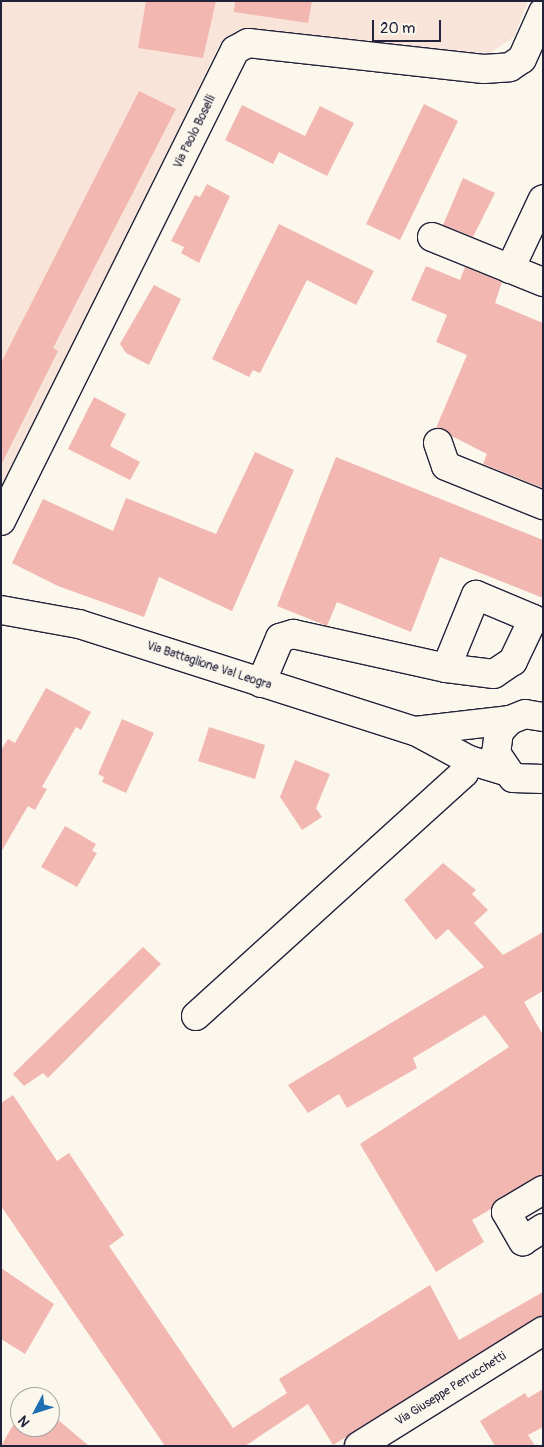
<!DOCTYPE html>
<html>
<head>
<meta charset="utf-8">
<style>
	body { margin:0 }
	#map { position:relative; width:544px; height:1447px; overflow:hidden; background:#fbf7ec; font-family:Pangolin,sans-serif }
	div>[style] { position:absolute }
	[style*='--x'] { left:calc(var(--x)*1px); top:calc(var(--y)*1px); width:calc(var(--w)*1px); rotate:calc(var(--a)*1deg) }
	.built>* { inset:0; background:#f9e4da }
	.building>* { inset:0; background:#f3b7b1 }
	.roads { filter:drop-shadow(1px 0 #22223b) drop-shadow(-1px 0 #22223b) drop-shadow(0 1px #22223b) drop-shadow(0 -1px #22223b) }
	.minor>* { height:28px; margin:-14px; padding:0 14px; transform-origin:14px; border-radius:14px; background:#fbf7ec }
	span { translate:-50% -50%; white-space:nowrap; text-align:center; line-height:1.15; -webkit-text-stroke:4px #fbf7ec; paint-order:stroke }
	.street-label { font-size:12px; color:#22223b }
	.frame { position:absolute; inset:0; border:2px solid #22223b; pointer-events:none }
	.north { position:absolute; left:10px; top:1387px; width:50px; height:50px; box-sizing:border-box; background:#fbf7ec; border:1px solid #a4a2a5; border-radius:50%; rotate:230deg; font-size:14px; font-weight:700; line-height:20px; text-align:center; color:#22223b }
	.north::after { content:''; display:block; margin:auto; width:18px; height:22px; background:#1f6fb2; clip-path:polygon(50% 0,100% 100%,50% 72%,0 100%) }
	.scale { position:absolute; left:372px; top:20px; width:69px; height:22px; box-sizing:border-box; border:2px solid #22223b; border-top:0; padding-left:6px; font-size:15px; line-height:18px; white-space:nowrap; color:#22223b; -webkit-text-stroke:4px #fbf7ec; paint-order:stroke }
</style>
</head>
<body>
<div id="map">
	<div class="built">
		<div style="clip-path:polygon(1px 1px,528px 1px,514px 37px,490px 53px,221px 42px,1px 489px)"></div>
	</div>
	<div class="building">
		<div style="clip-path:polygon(146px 1px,216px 1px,203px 58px,138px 48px)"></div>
		<div style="clip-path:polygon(235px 1px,312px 1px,308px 23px,234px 12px)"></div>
		<div style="clip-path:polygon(139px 91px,176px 109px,53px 348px,58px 351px,1px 465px,1px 363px)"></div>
		<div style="clip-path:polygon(424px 104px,458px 121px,400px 240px,366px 224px)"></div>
		<div style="clip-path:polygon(242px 105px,305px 136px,320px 106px,354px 123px,327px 176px,279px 152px,273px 164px,225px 140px)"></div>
		<div style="clip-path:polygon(463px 178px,495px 193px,473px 237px,443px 225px)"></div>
		<div style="clip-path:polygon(207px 184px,230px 196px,199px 263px,181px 253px,184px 247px,171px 241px,195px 195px,200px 197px)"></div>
		<div style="clip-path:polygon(279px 224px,374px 271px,356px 305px,307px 280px,260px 373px,253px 370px,249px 377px,212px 359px)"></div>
		<div style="clip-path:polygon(426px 266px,460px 280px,465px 267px,502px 282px,495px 303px,543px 323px,543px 488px,483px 464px,487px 454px,436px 428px,467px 355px,436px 342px,447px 315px,411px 300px)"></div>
		<div style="clip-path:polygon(154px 285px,181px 299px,149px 365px,126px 353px,120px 344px)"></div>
		<div style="clip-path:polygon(94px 397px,126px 414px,110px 446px,140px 462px,130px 480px,68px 449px)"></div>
		<div style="clip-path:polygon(255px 452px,294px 470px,232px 611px,159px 577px,144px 617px,58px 586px,12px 563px,43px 499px,113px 531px,126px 498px,216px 534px)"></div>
		<div style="clip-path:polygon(336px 457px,543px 540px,543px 598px,440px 557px,411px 632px,337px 602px,327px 626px,277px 606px)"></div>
		<div style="clip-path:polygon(46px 688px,91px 712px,81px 730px,76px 727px,42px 787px,47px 789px,35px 810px,28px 806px,1px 852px,1px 750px,8px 739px,15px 743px)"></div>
		<div style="clip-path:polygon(122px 719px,154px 733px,126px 793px,102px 782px,104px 777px,98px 774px)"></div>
		<div style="clip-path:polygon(209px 727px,265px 745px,255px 779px,198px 761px)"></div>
		<div style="clip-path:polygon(295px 760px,330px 774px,316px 808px,322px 817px,302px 830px,280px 797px)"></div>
		<div style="clip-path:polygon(65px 826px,96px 844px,92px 851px,97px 853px,77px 887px,41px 867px)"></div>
		<div style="clip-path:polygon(443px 863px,476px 890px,472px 894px,488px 910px,474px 923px,503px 955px,543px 932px,543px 991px,524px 1002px,543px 1035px,543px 1174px,498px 1199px,491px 1209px,472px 1220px,484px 1242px,436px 1272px,360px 1144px,509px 1047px,485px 1015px,413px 1058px,417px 1068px,347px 1108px,339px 1094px,308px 1113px,288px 1085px,484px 967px,448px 929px,436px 940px,404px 900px)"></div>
		<div style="clip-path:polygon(143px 947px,161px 964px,48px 1078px,43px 1073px,24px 1086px,13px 1074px)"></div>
		<div style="clip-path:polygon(13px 1095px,57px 1161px,69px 1153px,124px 1235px,109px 1246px,233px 1428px,287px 1393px,279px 1379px,430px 1285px,459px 1340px,543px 1292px,543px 1315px,333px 1445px,308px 1404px,245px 1446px,165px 1446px,1px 1206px,1px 1103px)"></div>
		<div style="clip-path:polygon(1px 1268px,54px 1304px,25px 1354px,1px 1339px)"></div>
		<div style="clip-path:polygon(543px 1389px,543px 1427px,528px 1435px,535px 1446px,495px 1446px,480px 1421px,525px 1393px,528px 1398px)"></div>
		<div style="clip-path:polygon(20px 1413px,20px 1427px,50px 1427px,50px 1413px,89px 1446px,1px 1446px)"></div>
	</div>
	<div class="roads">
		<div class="minor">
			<div style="--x:432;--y:237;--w:120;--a:22.1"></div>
			<div style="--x:510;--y:269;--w:77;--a:-64.8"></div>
			<div style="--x:438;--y:443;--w:24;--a:71"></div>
			<div style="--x:446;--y:466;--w:105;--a:21.9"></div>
			<div style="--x:1;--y:521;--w:526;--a:-63.58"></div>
			<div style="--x:235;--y:50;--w:15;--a:-28"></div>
			<div style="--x:248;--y:43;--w:237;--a:6.3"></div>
			<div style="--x:484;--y:69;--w:26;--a:-4"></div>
			<div style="--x:510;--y:67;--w:14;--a:-34"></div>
			<div style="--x:522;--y:59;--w:51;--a:-65.9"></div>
			<div style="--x:476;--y:595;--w:62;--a:22.8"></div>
			<div style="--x:533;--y:619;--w:47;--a:115.5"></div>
			<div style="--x:513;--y:661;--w:23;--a:146"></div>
			<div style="--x:494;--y:674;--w:48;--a:-172.9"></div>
			<div style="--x:446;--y:668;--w:79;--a:-67.7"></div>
			<div style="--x:1;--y:610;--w:79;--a:10.2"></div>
			<div style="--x:79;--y:624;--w:353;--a:17.7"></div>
			<div style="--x:415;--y:731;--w:61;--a:28.2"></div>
			<div style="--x:469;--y:760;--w:38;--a:17"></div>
			<div style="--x:261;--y:683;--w:49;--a:-67.1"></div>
			<div style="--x:280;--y:638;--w:14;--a:-17"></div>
			<div style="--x:293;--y:634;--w:157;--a:12.5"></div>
			<div style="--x:543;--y:717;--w:18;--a:-171"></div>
			<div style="--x:525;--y:714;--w:16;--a:158"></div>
			<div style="--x:510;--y:720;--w:16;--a:133"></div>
			<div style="--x:499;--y:732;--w:21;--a:98"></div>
			<div style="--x:496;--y:753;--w:30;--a:56"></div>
			<div style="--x:513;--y:778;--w:30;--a:2"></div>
			<div style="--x:415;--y:731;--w:96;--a:-6.6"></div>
			<div style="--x:196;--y:1016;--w:362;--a:-42.2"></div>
			<div style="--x:464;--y:773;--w:14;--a:-69"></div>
			<div style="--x:543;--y:1190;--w:43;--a:149.3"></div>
			<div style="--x:506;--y:1212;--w:34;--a:60"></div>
			<div style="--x:523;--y:1241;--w:24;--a:-33"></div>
			<div style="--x:359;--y:1446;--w:217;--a:-32"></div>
		</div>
	</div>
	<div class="street-label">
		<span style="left:195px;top:132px;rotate:-64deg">Via Paolo Boselli</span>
		<span style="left:209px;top:666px;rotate:18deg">Via Battaglione Val Leogra</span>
		<span style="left:451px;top:1389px;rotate:-32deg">Via Giuseppe Perrucchetti</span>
	</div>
	<div class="frame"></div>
	<div class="north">N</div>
	<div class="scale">20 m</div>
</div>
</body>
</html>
